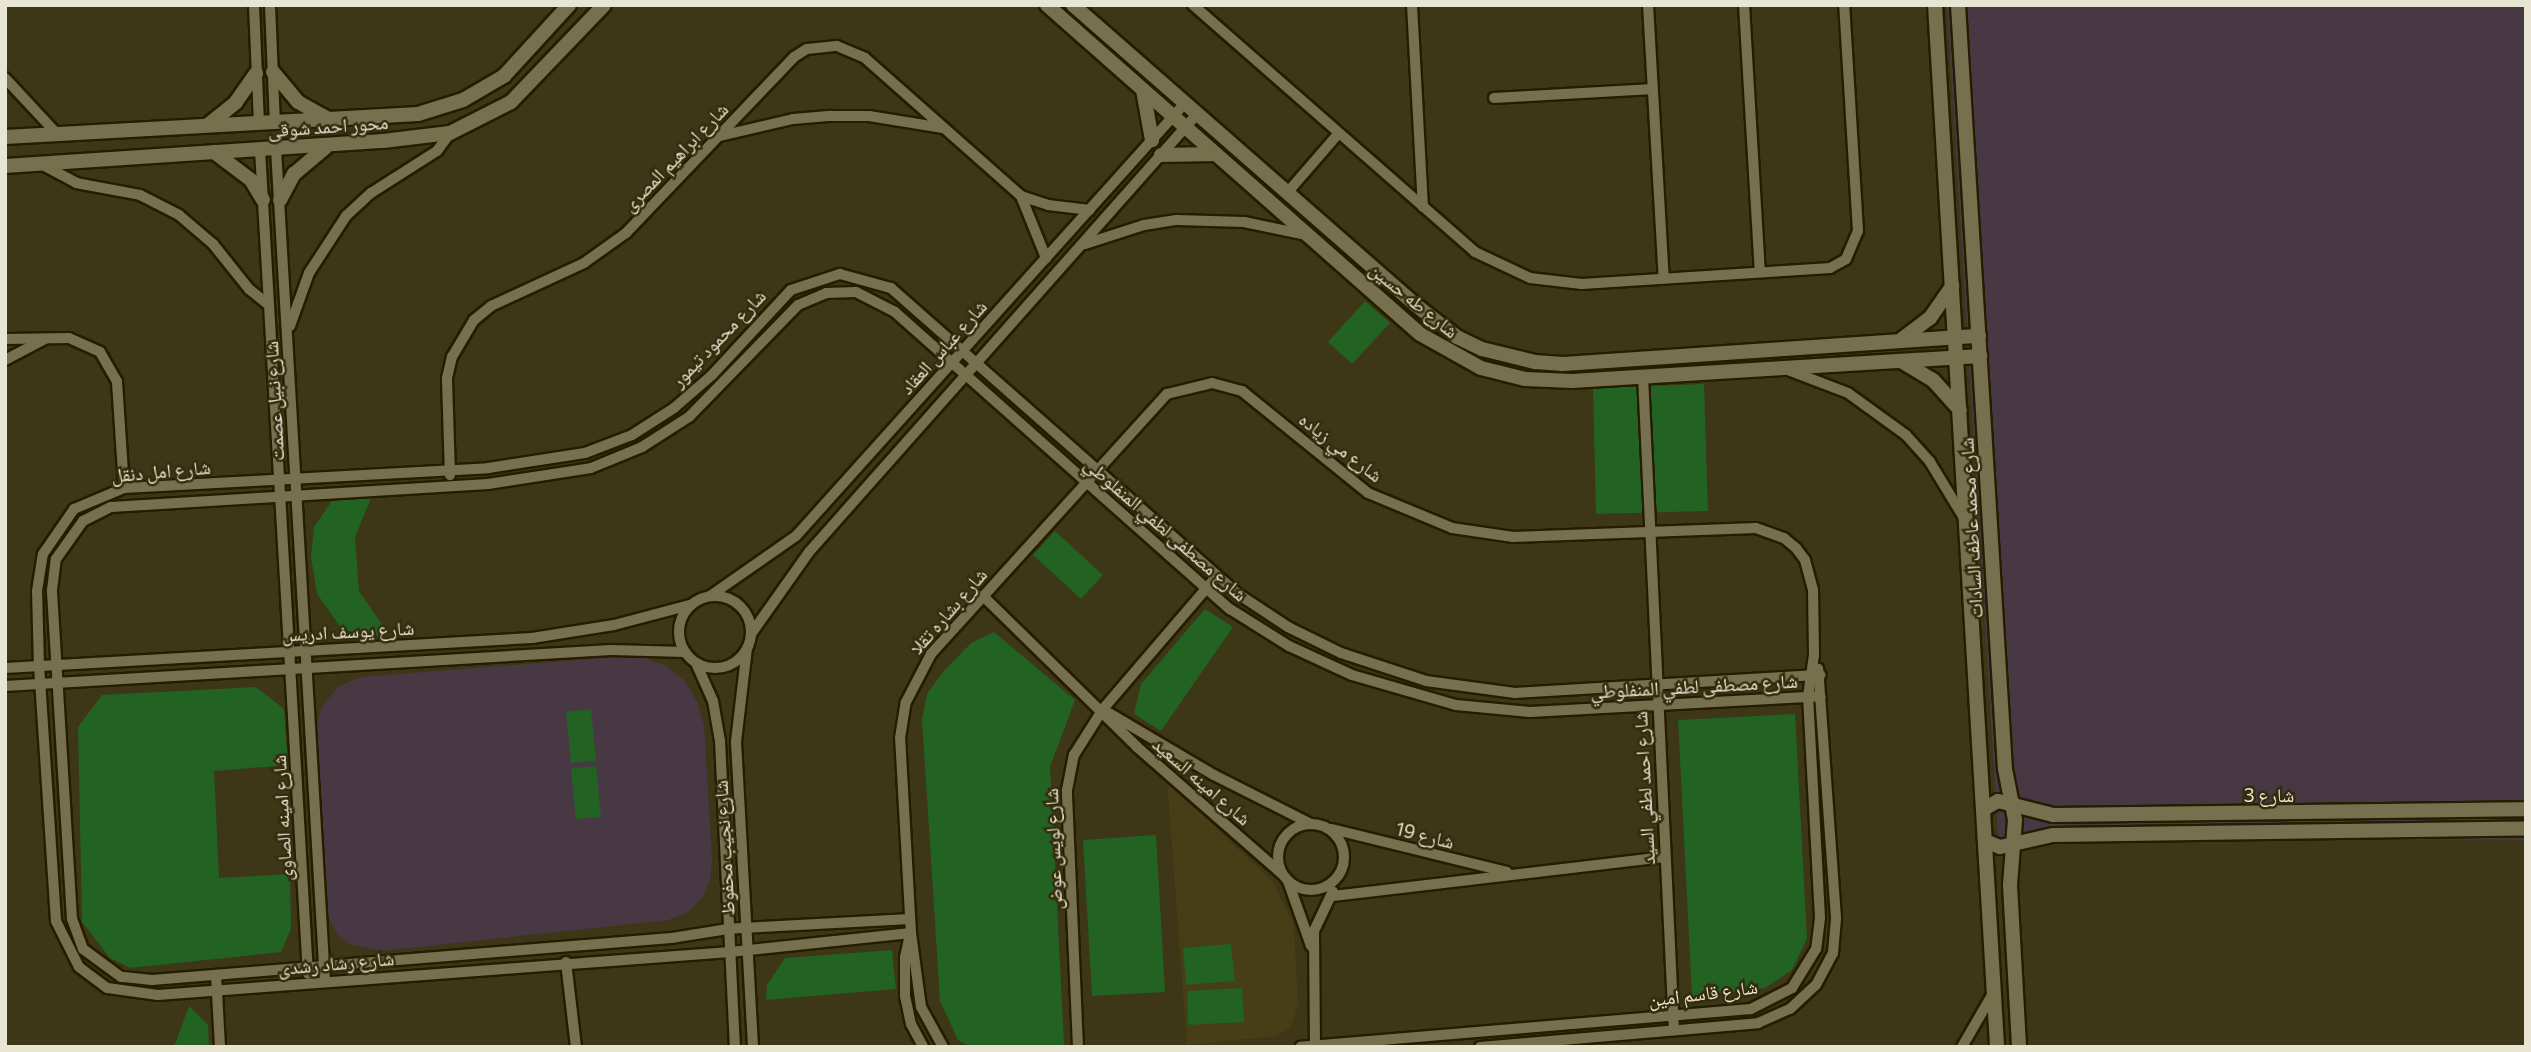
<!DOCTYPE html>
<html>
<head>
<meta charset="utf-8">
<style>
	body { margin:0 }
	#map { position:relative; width:2531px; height:1052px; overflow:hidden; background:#3d3617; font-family:Commissioner,"Noto Naskh Arabic",sans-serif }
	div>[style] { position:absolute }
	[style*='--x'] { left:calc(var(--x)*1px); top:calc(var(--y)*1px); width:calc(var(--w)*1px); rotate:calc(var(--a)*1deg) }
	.commercial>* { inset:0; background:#483844 }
	.built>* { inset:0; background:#473e17 }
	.green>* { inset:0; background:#226222 }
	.roads { filter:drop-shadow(2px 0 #241d00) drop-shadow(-2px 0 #241d00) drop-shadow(0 2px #241d00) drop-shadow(0 -2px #241d00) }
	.street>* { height:10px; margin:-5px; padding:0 5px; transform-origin:5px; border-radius:5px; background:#77704f }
	.street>.ring { margin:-5px; padding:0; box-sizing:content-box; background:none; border:10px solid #77704f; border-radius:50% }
	.secondary>* { height:14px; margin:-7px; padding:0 7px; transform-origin:7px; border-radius:7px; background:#77704f }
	span { translate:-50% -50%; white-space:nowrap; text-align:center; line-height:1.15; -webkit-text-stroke:5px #332c0d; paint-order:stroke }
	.street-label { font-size:19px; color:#e9e5d3 }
	.frame { position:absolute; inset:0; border:7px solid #e9e5d3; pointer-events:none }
</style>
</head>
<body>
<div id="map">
	<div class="commercial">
		<div style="clip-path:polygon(1947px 5px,2526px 5px,2526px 840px,2068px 838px,1999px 853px)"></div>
		<div style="clip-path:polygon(616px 657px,641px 657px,665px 665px,684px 680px,697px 701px,704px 725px,712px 860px,710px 881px,701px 899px,687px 913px,668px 920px,381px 951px,349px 944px,337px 934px,329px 919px,316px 730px,322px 706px,338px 687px,361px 677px)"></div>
	</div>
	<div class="built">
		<div style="clip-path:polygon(1167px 781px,1273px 882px,1294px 925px,1298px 1006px,1290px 1028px,1276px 1036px,1187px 1045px)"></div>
	</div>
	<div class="green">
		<div style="clip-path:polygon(1365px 301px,1390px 323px,1352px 364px,1328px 342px)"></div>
		<div style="clip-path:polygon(1704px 384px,1708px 511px,1596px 514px,1593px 388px)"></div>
		<div style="clip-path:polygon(371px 498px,355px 537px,359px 591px,388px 633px,367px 637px,341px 628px,317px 594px,311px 557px,314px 527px,332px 501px)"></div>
		<div style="clip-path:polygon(1055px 531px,1103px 575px,1081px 599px,1033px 555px)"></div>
		<div style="clip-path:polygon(1205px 609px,1233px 627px,1161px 731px,1134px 714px,1141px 684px)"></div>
		<div style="clip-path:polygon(994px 632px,1075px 700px,1050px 767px,1064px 1045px,971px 1047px,958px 1040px,940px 1001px,922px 719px,927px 694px,943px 672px,971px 643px)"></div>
		<div style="clip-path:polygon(256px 687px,284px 709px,288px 765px,214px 771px,219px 878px,290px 874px,291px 929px,281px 952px,130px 968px,110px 958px,82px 922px,78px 727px,102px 695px)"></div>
		<div style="clip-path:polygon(591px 709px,596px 761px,571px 763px,566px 712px)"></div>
		<div style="clip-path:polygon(1795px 714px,1807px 938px,1792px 970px,1765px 988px,1692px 997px,1678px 720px)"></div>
		<div style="clip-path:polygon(596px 766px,601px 817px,576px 819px,571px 768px)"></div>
		<div style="clip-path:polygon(1156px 835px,1165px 992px,1092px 996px,1083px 840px)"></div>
		<div style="clip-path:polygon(1231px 944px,1235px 981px,1186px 985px,1183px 948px)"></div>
		<div style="clip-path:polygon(892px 950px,896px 989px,766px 1000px,767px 985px,785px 958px)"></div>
		<div style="clip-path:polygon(1242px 988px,1244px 1022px,1188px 1025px,1187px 991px)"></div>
		<div style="clip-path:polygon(189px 1006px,208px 1025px,209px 1047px,174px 1047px)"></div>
	</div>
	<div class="roads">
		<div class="street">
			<div style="--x:254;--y:5;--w:118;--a:87.6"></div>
			<div style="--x:270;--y:5;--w:118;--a:87.6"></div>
			<div style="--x:1193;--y:5;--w:375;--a:41.2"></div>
			<div style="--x:1475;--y:252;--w:61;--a:25.3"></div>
			<div style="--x:1530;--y:278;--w:52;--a:6.6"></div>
			<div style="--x:1582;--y:284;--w:249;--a:-3.7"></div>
			<div style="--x:1830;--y:268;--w:18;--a:-29"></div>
			<div style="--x:1846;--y:259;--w:30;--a:-67"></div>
			<div style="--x:1858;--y:231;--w:226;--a:-93.5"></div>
			<div style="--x:1412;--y:5;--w:202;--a:86.9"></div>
			<div style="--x:1648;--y:5;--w:274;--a:86.7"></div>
			<div style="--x:1744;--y:5;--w:267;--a:86.6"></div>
			<div style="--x:5;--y:78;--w:76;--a:47.1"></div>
			<div style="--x:1494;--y:98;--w:159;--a:-3.2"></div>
			<div style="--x:720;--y:136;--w:75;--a:-13.1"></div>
			<div style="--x:793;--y:119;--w:38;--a:-5"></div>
			<div style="--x:831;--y:116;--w:38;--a:0"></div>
			<div style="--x:869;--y:116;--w:75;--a:9.2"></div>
			<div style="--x:276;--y:149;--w:834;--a:86.63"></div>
			<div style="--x:260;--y:150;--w:825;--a:86.67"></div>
			<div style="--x:41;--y:164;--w:40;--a:28"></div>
			<div style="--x:76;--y:183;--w:65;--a:10.6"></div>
			<div style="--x:140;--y:195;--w:44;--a:27.1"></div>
			<div style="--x:179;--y:215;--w:45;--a:40.5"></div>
			<div style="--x:213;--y:244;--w:58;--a:51.3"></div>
			<div style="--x:249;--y:289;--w:26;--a:39"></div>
			<div style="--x:1287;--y:193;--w:79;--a:-49.1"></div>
			<div style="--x:1021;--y:196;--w:28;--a:18"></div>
			<div style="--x:1048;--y:205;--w:42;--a:6.8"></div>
			<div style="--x:1085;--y:244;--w:62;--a:-17.9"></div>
			<div style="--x:1144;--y:225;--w:33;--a:-9"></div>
			<div style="--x:1177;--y:220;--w:67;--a:1.7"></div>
			<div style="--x:1244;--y:222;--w:63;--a:11.8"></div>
			<div style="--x:290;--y:326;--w:56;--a:-70.3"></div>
			<div style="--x:309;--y:273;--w:68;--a:-57"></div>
			<div style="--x:346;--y:216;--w:34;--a:-43"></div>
			<div style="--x:371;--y:193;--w:78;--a:-32.5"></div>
			<div style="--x:437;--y:151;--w:22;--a:-54"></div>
			<div style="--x:5;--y:339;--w:64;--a:-0.9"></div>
			<div style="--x:69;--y:338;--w:34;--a:24"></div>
			<div style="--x:100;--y:352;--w:34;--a:60"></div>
			<div style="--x:117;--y:382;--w:106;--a:86.2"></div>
			<div style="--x:5;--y:360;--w:45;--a:-27.7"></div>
			<div style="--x:1788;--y:370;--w:64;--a:21"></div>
			<div style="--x:1848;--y:393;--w:72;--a:35.9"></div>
			<div style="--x:1906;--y:435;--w:36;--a:48"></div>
			<div style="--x:1930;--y:462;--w:66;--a:58.7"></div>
			<div style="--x:1643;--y:376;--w:655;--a:87.29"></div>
			<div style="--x:450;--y:475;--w:97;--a:-91.8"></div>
			<div style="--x:447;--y:378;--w:22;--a:-77"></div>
			<div style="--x:452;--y:357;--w:43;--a:-59.3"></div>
			<div style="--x:474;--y:320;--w:22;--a:-39"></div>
			<div style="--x:491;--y:306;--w:102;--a:-24.8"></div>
			<div style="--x:584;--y:263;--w:52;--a:-35.5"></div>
			<div style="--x:626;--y:233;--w:243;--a:-46.3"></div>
			<div style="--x:794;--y:57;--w:15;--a:-32"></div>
			<div style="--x:807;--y:49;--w:30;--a:-6"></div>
			<div style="--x:837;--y:46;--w:30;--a:23"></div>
			<div style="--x:865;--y:58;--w:208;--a:41.5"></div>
			<div style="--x:1021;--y:196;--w:67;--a:68"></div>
			<div class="ring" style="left:679px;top:596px;width:62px;height:62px"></div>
			<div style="--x:710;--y:596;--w:105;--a:-34.9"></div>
			<div style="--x:796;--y:536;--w:582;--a:-48.06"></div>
			<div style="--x:983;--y:596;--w:216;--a:44.4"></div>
			<div style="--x:1137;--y:747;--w:194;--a:41.2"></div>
			<div style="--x:751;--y:634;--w:100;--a:-54.7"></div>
			<div style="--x:809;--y:552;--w:585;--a:-48.46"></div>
			<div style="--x:747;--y:648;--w:95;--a:96.7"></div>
			<div style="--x:736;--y:742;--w:305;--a:86.8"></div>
			<div style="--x:696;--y:663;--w:42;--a:65.9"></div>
			<div style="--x:713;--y:701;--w:41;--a:80.1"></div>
			<div style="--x:720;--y:741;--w:306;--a:87.2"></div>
			<div style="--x:5;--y:668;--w:528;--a:-3.26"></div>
			<div style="--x:532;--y:638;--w:83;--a:-9"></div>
			<div style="--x:614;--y:625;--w:79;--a:-14.7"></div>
			<div style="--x:5;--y:686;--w:607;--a:-3.4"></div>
			<div style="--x:611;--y:650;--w:74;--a:1.5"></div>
			<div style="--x:1109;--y:713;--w:122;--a:30.6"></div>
			<div style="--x:1214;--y:775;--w:109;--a:26.8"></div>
			<div class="ring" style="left:1278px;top:824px;width:56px;height:56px"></div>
			<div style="--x:1332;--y:829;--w:180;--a:13.8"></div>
			<div style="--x:1288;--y:881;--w:69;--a:70.5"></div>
			<div style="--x:1333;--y:896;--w:334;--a:-6.7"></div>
			<div style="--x:910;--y:919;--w:182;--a:176.9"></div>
			<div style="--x:728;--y:929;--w:58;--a:171"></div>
			<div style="--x:671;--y:938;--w:521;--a:175.37"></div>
			<div style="--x:152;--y:980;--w:31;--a:-174"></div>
			<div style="--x:121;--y:977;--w:47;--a:-143.6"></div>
			<div style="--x:83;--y:949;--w:32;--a:-110"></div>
			<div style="--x:72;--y:919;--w:330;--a:-93.5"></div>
			<div style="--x:52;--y:590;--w:31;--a:-83"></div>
			<div style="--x:56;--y:559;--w:47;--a:-54.6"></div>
			<div style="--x:83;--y:521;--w:31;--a:-27"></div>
			<div style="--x:111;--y:507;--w:378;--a:-3.5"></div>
			<div style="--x:488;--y:484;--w:104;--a:-8.8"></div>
			<div style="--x:591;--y:468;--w:55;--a:-22.4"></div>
			<div style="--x:642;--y:447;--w:56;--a:-32.6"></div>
			<div style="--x:689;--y:417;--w:156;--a:-45.8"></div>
			<div style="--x:798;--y:305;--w:30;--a:-23"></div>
			<div style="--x:826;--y:293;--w:30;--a:-2"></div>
			<div style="--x:856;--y:292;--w:44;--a:27.1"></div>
			<div style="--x:895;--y:312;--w:448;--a:41.6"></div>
			<div style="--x:1230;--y:609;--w:70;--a:32.1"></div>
			<div style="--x:1289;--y:646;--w:69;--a:24.7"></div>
			<div style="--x:1352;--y:675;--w:108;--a:16.1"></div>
			<div style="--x:1456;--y:705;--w:74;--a:5.4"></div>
			<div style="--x:1530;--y:712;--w:291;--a:-3.1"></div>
			<div style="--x:911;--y:933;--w:182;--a:174"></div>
			<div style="--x:730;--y:952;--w:574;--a:175.7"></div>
			<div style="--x:158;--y:995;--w:51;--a:-172.2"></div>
			<div style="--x:107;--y:988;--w:35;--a:-143"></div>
			<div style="--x:79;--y:967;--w:51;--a:-116.6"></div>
			<div style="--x:56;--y:921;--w:256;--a:-93.8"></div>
			<div style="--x:39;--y:666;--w:75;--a:-91.5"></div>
			<div style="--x:37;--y:591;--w:37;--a:-81"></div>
			<div style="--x:43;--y:554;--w:55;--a:-55.4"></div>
			<div style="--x:74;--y:509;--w:54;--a:-22.8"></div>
			<div style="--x:124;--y:488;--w:365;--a:-3.1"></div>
			<div style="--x:488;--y:468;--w:98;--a:-8.8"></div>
			<div style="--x:585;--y:453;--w:50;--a:-21"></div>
			<div style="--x:632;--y:435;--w:50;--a:-32.7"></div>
			<div style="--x:674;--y:408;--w:50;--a:-41"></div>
			<div style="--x:712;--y:375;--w:116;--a:-47.1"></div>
			<div style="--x:791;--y:290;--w:52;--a:-18.1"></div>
			<div style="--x:840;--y:274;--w:53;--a:15.4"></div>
			<div style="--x:891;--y:288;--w:463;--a:41.4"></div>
			<div style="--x:1238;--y:594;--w:60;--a:33.4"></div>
			<div style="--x:1288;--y:627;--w:59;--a:26.1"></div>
			<div style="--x:1341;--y:653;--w:89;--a:18.2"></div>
			<div style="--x:1426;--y:681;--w:90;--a:7.7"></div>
			<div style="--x:1515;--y:693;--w:306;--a:-3.4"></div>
			<div style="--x:910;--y:934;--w:24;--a:102"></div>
			<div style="--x:905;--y:957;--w:39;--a:90"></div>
			<div style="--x:905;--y:996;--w:29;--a:78"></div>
			<div style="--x:911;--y:1024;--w:26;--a:62"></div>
			<div style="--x:566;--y:962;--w:86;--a:83.3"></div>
			<div style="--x:216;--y:975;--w:72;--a:86.8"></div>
			<div style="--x:943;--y:1047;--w:46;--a:-118.8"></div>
			<div style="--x:921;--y:1007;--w:75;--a:-97.7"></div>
			<div style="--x:911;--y:933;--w:195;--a:-93.2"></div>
			<div style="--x:900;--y:738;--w:36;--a:-81"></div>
			<div style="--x:906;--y:702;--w:54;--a:-62.5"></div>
			<div style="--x:931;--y:654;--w:351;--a:-47.8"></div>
			<div style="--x:1167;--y:394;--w:46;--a:-13.7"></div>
			<div style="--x:1212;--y:383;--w:31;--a:15"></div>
			<div style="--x:1242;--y:391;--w:162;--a:39"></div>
			<div style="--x:1368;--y:493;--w:91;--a:22.6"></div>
			<div style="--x:1452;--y:528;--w:62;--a:8.4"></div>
			<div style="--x:1513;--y:537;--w:243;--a:-2.1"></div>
			<div style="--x:1756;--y:528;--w:30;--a:20"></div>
			<div style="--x:1784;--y:538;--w:16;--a:40"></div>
			<div style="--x:1796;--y:548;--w:15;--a:53"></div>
			<div style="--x:1805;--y:560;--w:31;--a:75"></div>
			<div style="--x:1813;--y:590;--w:65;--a:89.1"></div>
			<div style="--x:1814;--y:655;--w:41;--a:98.3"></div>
			<div style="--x:1808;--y:696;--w:222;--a:86.9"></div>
			<div style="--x:1820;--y:918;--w:31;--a:97"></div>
			<div style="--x:1816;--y:949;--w:46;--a:121.6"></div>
			<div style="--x:1792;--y:988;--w:46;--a:152.9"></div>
			<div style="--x:1751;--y:1009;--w:452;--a:175.2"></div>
			<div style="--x:1078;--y:1047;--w:257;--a:-92.5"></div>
			<div style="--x:1067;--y:790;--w:36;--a:-79"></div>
			<div style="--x:1074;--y:755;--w:54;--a:-57.8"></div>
			<div style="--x:1103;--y:709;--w:175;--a:-49.4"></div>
			<div style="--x:1315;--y:1047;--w:116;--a:-90.5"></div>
			<div style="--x:1314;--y:931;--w:44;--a:-64.6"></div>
			<div style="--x:1480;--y:1047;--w:279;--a:-4.9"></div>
			<div style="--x:1758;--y:1023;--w:35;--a:-24"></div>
			<div style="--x:1790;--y:1009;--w:35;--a:-43"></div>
			<div style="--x:1816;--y:985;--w:36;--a:-62"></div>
			<div style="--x:1833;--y:953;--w:35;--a:-85"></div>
			<div style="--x:1836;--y:918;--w:250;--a:-94.1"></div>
			<div style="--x:1962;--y:1047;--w:60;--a:-60"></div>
		</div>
		<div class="secondary">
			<div style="--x:1047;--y:5;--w:497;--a:41.4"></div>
			<div style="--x:1420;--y:334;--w:70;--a:29.1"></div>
			<div style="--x:1481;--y:368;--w:45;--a:14"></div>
			<div style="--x:1525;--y:379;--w:47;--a:2.4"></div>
			<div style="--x:1572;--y:381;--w:409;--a:-3.5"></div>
			<div style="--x:1073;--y:5;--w:452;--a:41.2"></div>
			<div style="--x:1413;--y:303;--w:56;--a:37.7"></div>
			<div style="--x:1457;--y:337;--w:28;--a:26"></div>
			<div style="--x:1482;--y:349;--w:55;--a:13.8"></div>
			<div style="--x:1535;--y:362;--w:28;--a:4"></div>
			<div style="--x:1563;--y:364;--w:417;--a:-3.9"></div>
			<div style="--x:1935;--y:5;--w:1044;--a:86.59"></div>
			<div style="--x:1958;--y:5;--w:765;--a:86.48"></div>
			<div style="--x:2005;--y:769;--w:52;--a:78.9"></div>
			<div style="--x:2015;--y:820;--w:65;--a:94.4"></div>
			<div style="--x:2010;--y:885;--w:162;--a:86.8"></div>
			<div style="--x:273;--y:72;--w:39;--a:50"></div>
			<div style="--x:298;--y:102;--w:33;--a:29"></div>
			<div style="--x:1143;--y:90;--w:51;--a:79.8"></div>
			<div style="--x:208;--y:125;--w:36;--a:-39"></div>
			<div style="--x:236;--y:102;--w:35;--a:-55"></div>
			<div style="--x:5;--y:137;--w:414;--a:-3.2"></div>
			<div style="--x:418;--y:114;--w:47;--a:-17.3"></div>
			<div style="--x:463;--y:100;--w:48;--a:-30.3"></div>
			<div style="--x:504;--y:76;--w:96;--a:-47.5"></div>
			<div style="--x:214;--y:152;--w:46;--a:37.1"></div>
			<div style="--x:251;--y:180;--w:23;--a:59"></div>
			<div style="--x:1161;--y:155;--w:55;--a:-1"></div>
			<div style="--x:5;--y:166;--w:379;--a:-3.8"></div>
			<div style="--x:383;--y:141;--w:67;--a:-6.8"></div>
			<div style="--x:450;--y:133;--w:68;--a:-26.9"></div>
			<div style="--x:511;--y:102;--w:134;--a:-46.2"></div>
			<div style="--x:280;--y:200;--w:30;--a:-62"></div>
			<div style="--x:294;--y:174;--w:42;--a:-40.2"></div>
			<div style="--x:1902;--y:339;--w:35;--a:-37"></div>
			<div style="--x:1930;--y:318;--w:39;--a:-55"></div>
			<div style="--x:1901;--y:361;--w:37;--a:31"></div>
			<div style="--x:1933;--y:380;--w:40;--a:48"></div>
			<div style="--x:1984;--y:809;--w:16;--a:-30"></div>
			<div style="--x:1998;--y:801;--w:57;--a:14.3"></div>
			<div style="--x:2053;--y:815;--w:473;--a:-0.7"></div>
			<div style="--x:1985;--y:841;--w:16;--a:22"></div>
			<div style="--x:2000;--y:847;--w:54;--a:-12.8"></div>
			<div style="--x:2053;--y:835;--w:473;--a:-0.8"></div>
		</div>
	</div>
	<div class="street-label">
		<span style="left:328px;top:126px;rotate:-4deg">محور احمد شوقى</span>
		<span style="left:675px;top:157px;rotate:-46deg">شارع ابراهيم المصرى</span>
		<span style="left:1414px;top:300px;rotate:39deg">شارع طه حسين</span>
		<span style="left:718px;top:338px;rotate:-46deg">شارع محمود تيمور</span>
		<span style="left:943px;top:347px;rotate:-48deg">شارع عباس العقاد</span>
		<span style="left:274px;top:401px;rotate:-93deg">شارع نبيل عصمت</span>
		<span style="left:1341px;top:447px;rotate:38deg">شارع مي زياده</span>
		<span style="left:161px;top:471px;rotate:-5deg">شارع امل دنقل</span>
		<span style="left:1971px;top:528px;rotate:-93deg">شارع محمد عاطف السادات</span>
		<span style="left:1166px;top:529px;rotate:41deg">شارع مصطفى لطفي المنفلوطي</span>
		<span style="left:948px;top:611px;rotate:-49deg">شارع بشاره تقلا</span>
		<span style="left:348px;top:631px;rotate:-3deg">شارع يوسف ادريس</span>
		<span style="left:1694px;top:686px;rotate:-3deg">شارع مصطفى لطفي المنفلوطي</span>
		<span style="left:1202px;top:781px;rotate:41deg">شارع امينه السعيد</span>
		<span style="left:1644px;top:788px;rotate:-93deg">شارع احمد لطفي السيد</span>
		<span style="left:2269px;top:795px">شارع 3</span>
		<span style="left:282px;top:818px;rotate:-93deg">شارع امينه الصاوى</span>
		<span style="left:1425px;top:835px;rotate:14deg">شارع 19</span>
		<span style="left:724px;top:848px;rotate:-93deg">شارع نجيب محفوظ</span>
		<span style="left:1053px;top:849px;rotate:-92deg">شارع لويس عوض</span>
		<span style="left:336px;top:963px;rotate:-5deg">شارع رشاد رشدى</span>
		<span style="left:1703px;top:993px;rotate:-7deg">شارع قاسم امين</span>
	</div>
	<div class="frame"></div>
</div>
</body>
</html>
